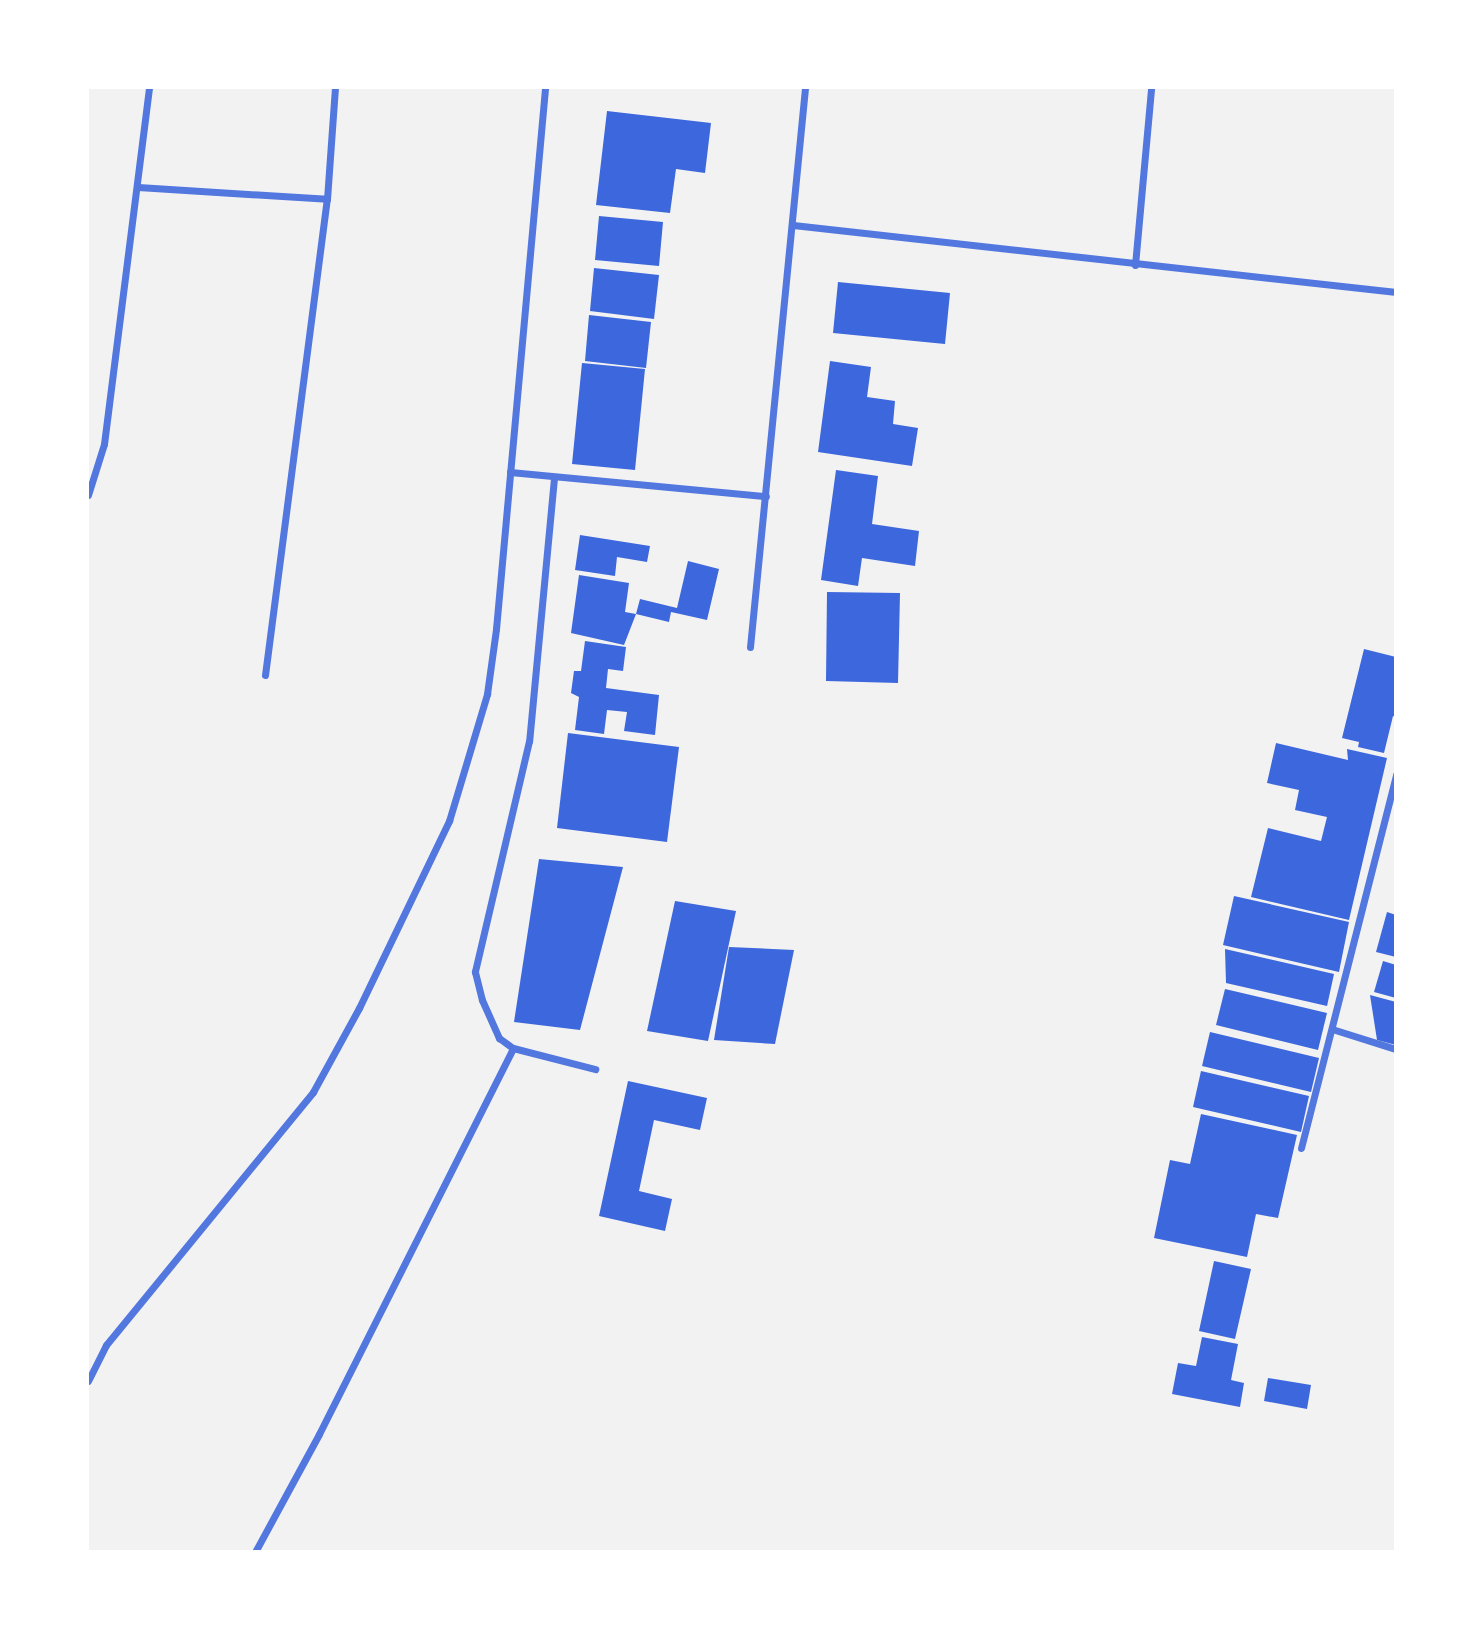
<!DOCTYPE html>
<html>
<head>
<meta charset="utf-8">
<style>
	body { margin:0 }
	#map { position:relative; width:1483px; height:1639px; overflow:hidden; background:#f2f2f2; font-family:"Asap Condensed",sans-serif }
	div>[style] { position:absolute }
	[style*='--x'] { left:calc(var(--x)*1px); top:calc(var(--y)*1px); width:calc(var(--w)*1px); rotate:calc(var(--a)*1deg) }
	.building>* { inset:0; background:#3d67dc }
	.minor>* { height:7px; margin:-3.5px; padding:0 3.5px; transform-origin:3.5px; border-radius:3.5px; background:#5277de }
	span { translate:-50% -50%; white-space:nowrap; text-align:center; line-height:1.15; -webkit-text-stroke:7px #fff; paint-order:stroke }
	.frame { position:absolute; inset:0; border:89px solid #fff; pointer-events:none }
</style>
</head>
<body>
<div id="map">
	<div class="building">
		<div style="clip-path:polygon(607px 111px,711px 123px,705px 173px,676px 169px,670px 213px,596px 205px)"></div>
		<div style="clip-path:polygon(599px 216px,663px 222px,659px 266px,595px 260px)"></div>
		<div style="clip-path:polygon(594px 268px,659px 275px,654px 319px,590px 311px)"></div>
		<div style="clip-path:polygon(838px 282px,950px 293px,945px 344px,833px 333px)"></div>
		<div style="clip-path:polygon(589px 315px,651px 322px,646px 368px,585px 361px)"></div>
		<div style="clip-path:polygon(830px 361px,871px 367px,867px 397px,895px 401px,893px 424px,918px 428px,912px 466px,818px 452px)"></div>
		<div style="clip-path:polygon(582px 363px,645px 369px,635px 470px,572px 464px)"></div>
		<div style="clip-path:polygon(836px 470px,878px 476px,872px 524px,919px 531px,915px 566px,862px 558px,858px 586px,821px 580px)"></div>
		<div style="clip-path:polygon(580px 535px,650px 546px,647px 562px,617px 557px,615px 576px,575px 570px)"></div>
		<div style="clip-path:polygon(688px 561px,719px 569px,707px 620px,671px 612px,669px 622px,636px 614px,640px 599px,677px 608px)"></div>
		<div style="clip-path:polygon(579px 575px,629px 583px,625px 612px,636px 614px,624px 645px,571px 633px)"></div>
		<div style="clip-path:polygon(827px 592px,900px 593px,898px 683px,826px 681px)"></div>
		<div style="clip-path:polygon(585px 641px,626px 647px,623px 671px,608px 669px,606px 688px,659px 695px,655px 735px,624px 731px,627px 712px,607px 710px,604px 734px,575px 730px,579px 697px,571px 693px,574px 671px,581px 671px)"></div>
		<div style="clip-path:polygon(1364px 649px,1396px 657px,1396px 717px,1393px 716px,1384px 753px,1358px 747px,1359px 742px,1342px 738px)"></div>
		<div style="clip-path:polygon(568px 733px,679px 747px,667px 842px,557px 828px)"></div>
		<div style="clip-path:polygon(1276px 743px,1348px 760px,1347px 749px,1387px 758px,1349px 920px,1251px 897px,1268px 828px,1321px 841px,1327px 817px,1295px 810px,1299px 790px,1267px 783px)"></div>
		<div style="clip-path:polygon(539px 859px,623px 867px,580px 1030px,514px 1022px)"></div>
		<div style="clip-path:polygon(1234px 896px,1349px 922px,1339px 972px,1223px 945px)"></div>
		<div style="clip-path:polygon(675px 901px,736px 911px,708px 1041px,647px 1031px)"></div>
		<div style="clip-path:polygon(1387px 912px,1396px 915px,1396px 957px,1376px 952px)"></div>
		<div style="clip-path:polygon(729px 947px,794px 950px,775px 1044px,714px 1040px)"></div>
		<div style="clip-path:polygon(1225px 949px,1334px 974px,1327px 1006px,1226px 983px)"></div>
		<div style="clip-path:polygon(1383px 961px,1396px 965px,1396px 998px,1374px 992px)"></div>
		<div style="clip-path:polygon(1225px 989px,1327px 1013px,1318px 1050px,1216px 1025px)"></div>
		<div style="clip-path:polygon(1370px 995px,1396px 1002px,1396px 1045px,1377px 1040px)"></div>
		<div style="clip-path:polygon(1210px 1032px,1319px 1058px,1311px 1092px,1202px 1066px)"></div>
		<div style="clip-path:polygon(1201px 1071px,1309px 1096px,1301px 1132px,1193px 1107px)"></div>
		<div style="clip-path:polygon(628px 1081px,707px 1098px,700px 1130px,654px 1120px,639px 1191px,672px 1199px,665px 1231px,599px 1216px)"></div>
		<div style="clip-path:polygon(1201px 1114px,1297px 1135px,1278px 1218px,1256px 1214px,1247px 1257px,1154px 1238px,1170px 1160px,1190px 1164px)"></div>
		<div style="clip-path:polygon(1214px 1261px,1251px 1269px,1235px 1339px,1199px 1331px)"></div>
		<div style="clip-path:polygon(1202px 1337px,1238px 1344px,1231px 1380px,1244px 1383px,1240px 1407px,1172px 1394px,1178px 1363px,1196px 1366px)"></div>
		<div style="clip-path:polygon(1268px 1378px,1311px 1385px,1307px 1409px,1264px 1401px)"></div>
	</div>
	<div class="minor">
		<div style="--x:138;--y:187;--w:189;--a:3.6"></div>
		<div style="--x:793;--y:225;--w:607;--a:6.34"></div>
		<div style="--x:1135;--y:265;--w:178;--a:-84.8"></div>
		<div style="--x:510;--y:472;--w:257;--a:5.4"></div>
		<div style="--x:554;--y:478;--w:264;--a:95.4"></div>
		<div style="--x:529;--y:741;--w:237;--a:103.2"></div>
		<div style="--x:475;--y:972;--w:29;--a:76"></div>
		<div style="--x:482;--y:1000;--w:42;--a:65.9"></div>
		<div style="--x:499;--y:1038;--w:17;--a:36"></div>
		<div style="--x:513;--y:1048;--w:85;--a:14.4"></div>
		<div style="--x:88;--y:495;--w:53;--a:-72.6"></div>
		<div style="--x:104;--y:444;--w:359;--a:-82.8"></div>
		<div style="--x:750;--y:647;--w:562;--a:-84.38"></div>
		<div style="--x:265;--y:675;--w:480;--a:-82.6"></div>
		<div style="--x:327;--y:199;--w:111;--a:-85.9"></div>
		<div style="--x:1332;--y:1029;--w:67;--a:17.4"></div>
		<div style="--x:1301;--y:1148;--w:386;--a:-75.7"></div>
		<div style="--x:88;--y:1381;--w:40;--a:-63.4"></div>
		<div style="--x:106;--y:1345;--w:327;--a:-50.7"></div>
		<div style="--x:313;--y:1092;--w:96;--a:-61.3"></div>
		<div style="--x:359;--y:1008;--w:208;--a:-64.3"></div>
		<div style="--x:449;--y:821;--w:133;--a:-73.3"></div>
		<div style="--x:487;--y:694;--w:66;--a:-82.1"></div>
		<div style="--x:496;--y:629;--w:543;--a:-84.82"></div>
		<div style="--x:255;--y:1552;--w:134;--a:-61.5"></div>
		<div style="--x:319;--y:1434;--w:432;--a:-63.3"></div>
	</div>
	<div class="frame"></div>
</div>
</body>
</html>
